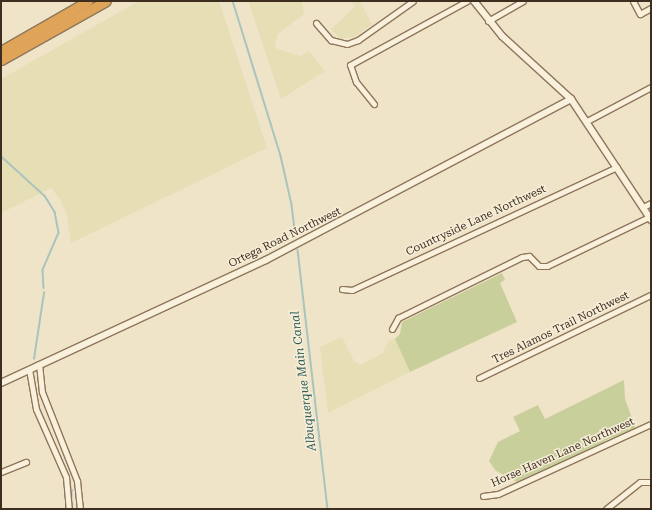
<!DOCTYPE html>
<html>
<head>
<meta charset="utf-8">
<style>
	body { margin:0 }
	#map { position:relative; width:652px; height:510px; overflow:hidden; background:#f0e4c8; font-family:"Roboto Serif",serif }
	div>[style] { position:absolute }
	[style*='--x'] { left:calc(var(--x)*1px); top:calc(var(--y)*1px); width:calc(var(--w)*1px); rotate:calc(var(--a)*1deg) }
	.farmland>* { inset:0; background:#e6deb5 }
	.green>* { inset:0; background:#c9cf9b }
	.stream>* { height:1.5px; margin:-0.75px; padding:0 0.75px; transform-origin:0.75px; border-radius:0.75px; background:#a9c4bc }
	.roads { filter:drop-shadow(1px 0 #8d765c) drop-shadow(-1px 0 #8d765c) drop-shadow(0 1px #8d765c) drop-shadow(0 -1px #8d765c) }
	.minor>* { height:5px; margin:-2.5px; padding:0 2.5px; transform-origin:2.5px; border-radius:2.5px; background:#faf1dc }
	.tertiary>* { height:6px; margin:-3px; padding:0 3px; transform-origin:3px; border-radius:3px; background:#faf1dc }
	.motorway>* { height:9px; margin:-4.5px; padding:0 4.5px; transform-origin:4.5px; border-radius:4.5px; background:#e0a458 }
	span { translate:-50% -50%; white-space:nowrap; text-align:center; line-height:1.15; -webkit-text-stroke:3px #f7eed8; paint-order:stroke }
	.street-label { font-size:11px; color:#3d2e20 }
	.water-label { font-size:12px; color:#2f5d5a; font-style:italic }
	.frame { position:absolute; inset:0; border:2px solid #3d2e20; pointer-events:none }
</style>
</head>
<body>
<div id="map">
	<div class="farmland">
		<div style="clip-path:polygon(139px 1px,219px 1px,267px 148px,71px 243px,67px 215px,60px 199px,51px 188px,1px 213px,1px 79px)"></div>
		<div style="clip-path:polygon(251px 1px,302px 1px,304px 14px,278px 34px,275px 44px,277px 49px,301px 56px,309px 51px,325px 71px,281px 99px,249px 3px)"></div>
		<div style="clip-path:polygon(352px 1px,360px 1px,372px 24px,355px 37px,340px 39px,331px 29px,355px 7px)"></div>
		<div style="clip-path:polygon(342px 337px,354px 361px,361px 365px,383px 353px,389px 340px,395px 339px,410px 372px,328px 413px,320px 347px)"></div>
	</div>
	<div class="green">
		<div style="clip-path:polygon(502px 273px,505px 280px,500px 283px,517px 322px,410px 372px,395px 339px,400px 334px,402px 322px)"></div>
		<div style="clip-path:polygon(624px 380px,625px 399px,636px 429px,604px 441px,604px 444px,519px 483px,496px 471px,489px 461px,498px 442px,520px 431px,513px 417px,538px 405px,545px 419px)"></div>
	</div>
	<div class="stream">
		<div style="--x:233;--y:1;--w:162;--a:72.8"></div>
		<div style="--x:281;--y:156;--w:50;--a:77.3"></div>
		<div style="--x:292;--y:205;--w:32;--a:83"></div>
		<div style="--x:1;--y:156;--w:59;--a:42.3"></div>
		<div style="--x:45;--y:196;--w:19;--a:58"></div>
		<div style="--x:55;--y:212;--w:21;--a:79"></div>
		<div style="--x:59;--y:233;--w:40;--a:113.4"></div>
		<div style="--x:43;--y:270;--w:18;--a:87"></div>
		<div style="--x:298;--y:250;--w:261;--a:83.4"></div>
		<div style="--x:34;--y:359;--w:67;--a:-81.4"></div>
		<div style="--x:37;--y:402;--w:44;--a:67.5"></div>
		<div style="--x:68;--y:477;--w:14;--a:73"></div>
		<div style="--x:72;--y:490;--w:19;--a:90"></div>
	</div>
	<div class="roads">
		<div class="minor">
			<div style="--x:633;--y:1;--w:15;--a:62"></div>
			<div style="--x:640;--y:14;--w:13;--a:-29"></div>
			<div style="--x:488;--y:21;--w:40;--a:-29.7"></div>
			<div style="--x:316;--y:23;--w:23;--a:49"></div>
			<div style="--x:331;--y:40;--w:16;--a:14"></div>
			<div style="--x:347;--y:44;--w:12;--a:-20"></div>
			<div style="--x:358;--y:40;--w:67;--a:-35.3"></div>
			<div style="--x:374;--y:104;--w:28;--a:-129"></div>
			<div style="--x:356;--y:82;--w:18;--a:-109"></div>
			<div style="--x:350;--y:65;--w:133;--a:-28.7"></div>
			<div style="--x:587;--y:121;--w:72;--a:-28"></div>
			<div style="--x:643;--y:207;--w:9;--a:-27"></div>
			<div style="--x:342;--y:289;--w:10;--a:6"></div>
			<div style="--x:352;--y:290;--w:292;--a:-24.9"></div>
			<div style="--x:392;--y:329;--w:13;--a:-61"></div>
			<div style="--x:398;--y:318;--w:138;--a:-26.2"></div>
			<div style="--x:522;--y:257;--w:7;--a:-8"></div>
			<div style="--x:529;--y:256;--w:14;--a:45"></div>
			<div style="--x:539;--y:266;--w:8;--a:0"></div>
			<div style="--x:547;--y:266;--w:113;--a:-25.7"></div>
			<div style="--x:39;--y:364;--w:28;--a:84"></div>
			<div style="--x:42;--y:392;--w:96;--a:68.5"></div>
			<div style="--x:77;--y:481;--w:28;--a:84"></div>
			<div style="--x:29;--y:369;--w:41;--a:80.1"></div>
			<div style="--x:36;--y:409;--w:74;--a:66.2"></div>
			<div style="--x:66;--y:477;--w:32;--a:85"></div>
			<div style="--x:479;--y:378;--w:191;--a:-25.8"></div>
			<div style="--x:1;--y:472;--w:27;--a:-22"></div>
			<div style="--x:483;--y:496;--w:15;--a:-8"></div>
			<div style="--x:498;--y:494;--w:168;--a:-24.6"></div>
			<div style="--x:606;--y:509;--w:43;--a:-38.5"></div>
			<div style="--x:640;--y:482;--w:11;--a:0"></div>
		</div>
		<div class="tertiary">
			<div style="--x:474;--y:1;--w:45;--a:51.3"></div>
			<div style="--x:502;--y:36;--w:93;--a:42.4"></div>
			<div style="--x:571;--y:99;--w:145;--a:56.5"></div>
			<div style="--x:1;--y:383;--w:292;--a:-24.9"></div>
			<div style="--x:266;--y:260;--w:345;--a:-27.8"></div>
		</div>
		<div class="motorway">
			<div style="--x:1;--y:51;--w:100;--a:-29.9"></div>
			<div style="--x:1;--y:60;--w:120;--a:-29.3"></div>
		</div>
	</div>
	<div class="street-label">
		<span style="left:476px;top:221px;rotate:-25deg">Countryside Lane Northwest</span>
		<span style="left:285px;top:238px;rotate:-26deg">Ortega Road Northwest</span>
		<span style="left:561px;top:328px;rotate:-26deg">Tres Alamos Trail Northwest</span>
		<span style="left:563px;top:453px;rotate:-24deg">Horse Haven Lane Northwest</span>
	</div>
	<div class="water-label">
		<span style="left:304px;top:381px;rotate:-97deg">Albuquerque Main Canal</span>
	</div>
	<div class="frame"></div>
</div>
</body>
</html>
